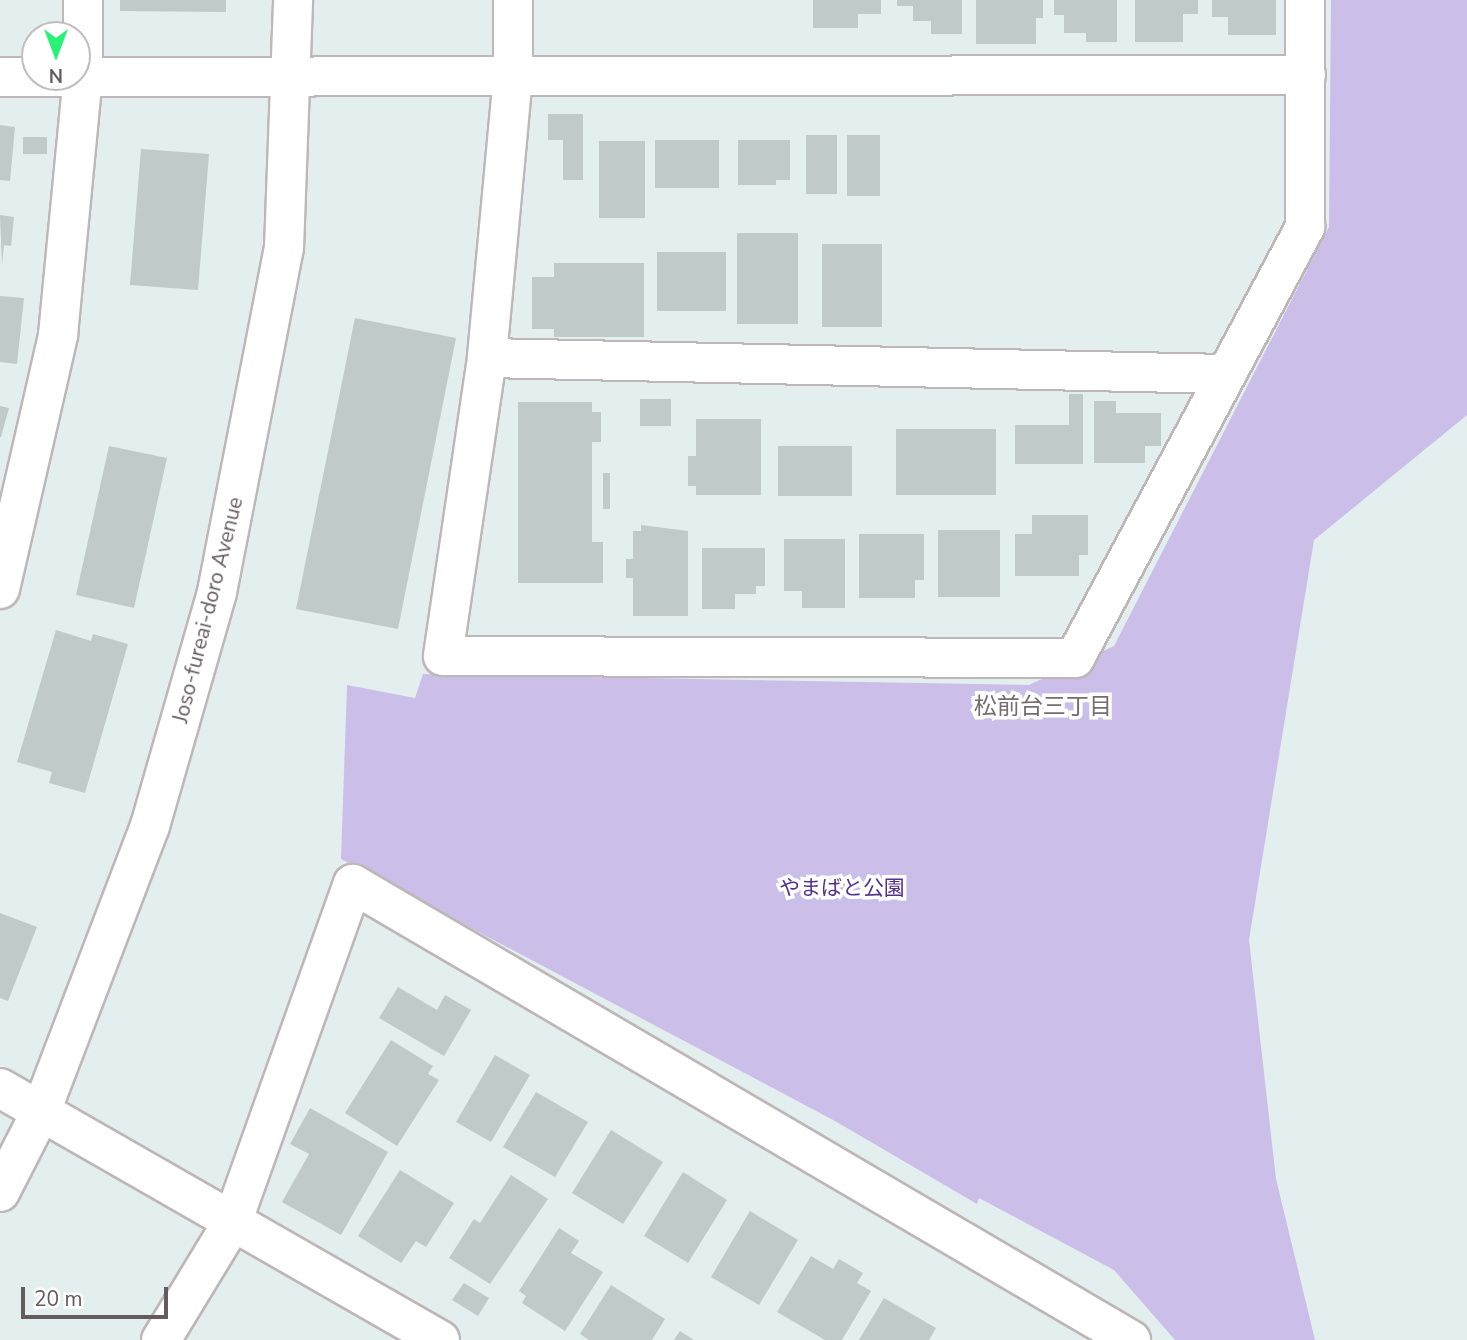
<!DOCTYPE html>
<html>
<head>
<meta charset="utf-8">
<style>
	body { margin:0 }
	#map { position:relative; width:1467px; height:1340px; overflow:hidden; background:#e3eeef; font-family:"Nunito Sans","Noto Sans JP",sans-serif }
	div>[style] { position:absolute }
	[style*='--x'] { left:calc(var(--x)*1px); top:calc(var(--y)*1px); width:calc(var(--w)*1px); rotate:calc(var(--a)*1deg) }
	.green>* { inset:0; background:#cbbee8 }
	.building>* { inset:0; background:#c0caca }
	.roads { filter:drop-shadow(2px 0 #beb6b7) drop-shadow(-2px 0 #beb6b7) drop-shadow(0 2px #beb6b7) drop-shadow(0 -2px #beb6b7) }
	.street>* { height:38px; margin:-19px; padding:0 19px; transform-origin:19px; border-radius:19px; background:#fff }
	.secondary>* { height:38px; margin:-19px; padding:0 19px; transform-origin:19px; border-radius:19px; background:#fff }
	span { translate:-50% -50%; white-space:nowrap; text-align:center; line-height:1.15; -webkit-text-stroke:7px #fff; paint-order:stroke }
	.street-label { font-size:21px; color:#655b5d }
	.park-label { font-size:21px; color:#52328d }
	.neighbourhood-label { font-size:23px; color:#776c6e }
	.north { position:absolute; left:21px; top:21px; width:70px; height:70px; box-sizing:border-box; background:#fff; border:2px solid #c1bdbe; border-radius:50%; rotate:180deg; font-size:19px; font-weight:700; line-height:28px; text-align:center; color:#655b5d }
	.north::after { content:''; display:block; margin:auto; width:24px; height:32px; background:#27f275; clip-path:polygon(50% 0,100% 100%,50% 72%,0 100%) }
	.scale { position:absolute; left:21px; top:1287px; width:147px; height:32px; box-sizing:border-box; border:4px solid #655b5d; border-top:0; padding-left:9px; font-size:21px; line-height:24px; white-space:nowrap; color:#655b5d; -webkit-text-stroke:5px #fff; paint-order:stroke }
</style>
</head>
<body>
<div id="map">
	<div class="green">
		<div style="clip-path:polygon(1331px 0,1467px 0,1467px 415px,1314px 540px,1249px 940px,1276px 1179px,1315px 1340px,1175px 1340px,1114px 1270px,979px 1198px,977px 1204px,835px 1121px,341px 859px,347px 685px,415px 698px,423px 674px,1029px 685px,1114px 646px,1329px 227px)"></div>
	</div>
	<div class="building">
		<div style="clip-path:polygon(120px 0,226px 0,226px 12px,120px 11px)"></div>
		<div style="clip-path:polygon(813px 0,881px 0,881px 14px,858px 14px,858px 28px,813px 28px)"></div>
		<div style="clip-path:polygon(897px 0,962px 0,962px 34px,931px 34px,931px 21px,913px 21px,913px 6px,897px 6px)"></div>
		<div style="clip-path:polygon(976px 0,1043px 0,1043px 18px,1036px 18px,1036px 44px,976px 44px)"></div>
		<div style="clip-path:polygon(1054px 0,1117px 0,1117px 42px,1086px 42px,1086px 33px,1064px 33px,1064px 15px,1054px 15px)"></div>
		<div style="clip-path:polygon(1135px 0,1198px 0,1198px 14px,1183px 14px,1183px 42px,1135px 42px)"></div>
		<div style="clip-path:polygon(1212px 0,1276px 0,1276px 35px,1228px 35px,1228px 17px,1212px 17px)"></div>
		<div style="clip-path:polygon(548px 114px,583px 114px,583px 180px,563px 180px,563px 140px,548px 140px)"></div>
		<div style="clip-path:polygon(0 125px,15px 127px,10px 181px,0 180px)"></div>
		<div style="clip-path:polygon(806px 135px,837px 135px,837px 194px,806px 194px)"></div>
		<div style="clip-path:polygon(847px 135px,880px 135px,880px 196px,847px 196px)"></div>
		<div style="clip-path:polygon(23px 137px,47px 137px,47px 154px,23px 154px)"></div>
		<div style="clip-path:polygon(655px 140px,719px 140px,719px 188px,655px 188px)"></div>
		<div style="clip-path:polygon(738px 140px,790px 140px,790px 180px,776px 180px,776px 185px,738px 185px)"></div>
		<div style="clip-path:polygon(599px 141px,645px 141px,645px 218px,599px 218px)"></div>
		<div style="clip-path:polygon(141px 149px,209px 154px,198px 290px,130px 285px)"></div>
		<div style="clip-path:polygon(0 215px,14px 217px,11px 246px,4px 245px,2px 265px)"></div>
		<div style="clip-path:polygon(737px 233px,798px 233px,798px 324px,737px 324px)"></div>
		<div style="clip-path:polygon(822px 244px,882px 244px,882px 327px,822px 327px)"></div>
		<div style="clip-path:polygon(657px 252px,726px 252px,726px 311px,657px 311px)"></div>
		<div style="clip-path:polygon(554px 263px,644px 263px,644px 337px,554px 337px,554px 329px,532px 329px,532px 277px,554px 277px)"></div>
		<div style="clip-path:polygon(0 296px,24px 298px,17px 364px,0 362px)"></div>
		<div style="clip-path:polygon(355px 318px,456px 338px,398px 629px,296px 609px)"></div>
		<div style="clip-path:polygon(1069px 394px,1083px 394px,1083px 464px,1015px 464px,1015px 425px,1069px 425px)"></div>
		<div style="clip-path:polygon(640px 399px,671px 399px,671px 426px,640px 426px)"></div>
		<div style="clip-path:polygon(1094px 401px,1116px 401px,1116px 413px,1161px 413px,1161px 446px,1145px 446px,1145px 463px,1094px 463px)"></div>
		<div style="clip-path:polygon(518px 402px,592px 402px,592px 412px,601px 412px,601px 442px,592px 442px,592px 542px,603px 542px,603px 583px,518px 583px)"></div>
		<div style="clip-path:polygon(0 406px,9px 408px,1px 437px,0 437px)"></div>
		<div style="clip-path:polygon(696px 419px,761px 419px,761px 495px,696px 495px,696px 486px,688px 486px,688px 456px,696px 456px)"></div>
		<div style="clip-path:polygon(896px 429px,996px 429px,996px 495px,896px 495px)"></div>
		<div style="clip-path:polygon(109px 446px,167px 458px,134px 608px,76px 595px)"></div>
		<div style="clip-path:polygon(778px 446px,852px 446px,852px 496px,778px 496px)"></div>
		<div style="clip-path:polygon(603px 473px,610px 473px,610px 509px,603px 509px)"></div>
		<div style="clip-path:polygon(1032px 515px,1088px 515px,1088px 555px,1079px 555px,1079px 576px,1015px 576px,1015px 534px,1032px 534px)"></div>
		<div style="clip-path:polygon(641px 525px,688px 531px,688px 616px,633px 616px,633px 578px,626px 578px,626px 559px,633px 559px,633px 531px,641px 531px)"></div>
		<div style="clip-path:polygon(938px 530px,1000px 530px,1000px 597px,938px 597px)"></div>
		<div style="clip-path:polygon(859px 534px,924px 534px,924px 580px,915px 580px,915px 598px,859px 598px)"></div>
		<div style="clip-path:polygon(784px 539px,845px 539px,845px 608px,802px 608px,802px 591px,784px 591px)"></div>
		<div style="clip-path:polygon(702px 548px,765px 548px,765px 586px,756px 586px,756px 594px,735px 594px,735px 609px,702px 609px)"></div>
		<div style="clip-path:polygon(56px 630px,91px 641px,93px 634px,128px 644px,85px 793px,49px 783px,52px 772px,17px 762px)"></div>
		<div style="clip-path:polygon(0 913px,37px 927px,8px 1001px,0 998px)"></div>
		<div style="clip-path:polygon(398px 987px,437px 1010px,445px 995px,471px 1010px,444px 1056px,379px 1018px)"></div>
		<div style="clip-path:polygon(391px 1040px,433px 1066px,428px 1074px,439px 1080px,397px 1146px,345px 1113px)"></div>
		<div style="clip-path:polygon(495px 1055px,530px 1075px,491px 1142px,456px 1122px)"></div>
		<div style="clip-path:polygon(536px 1092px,588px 1122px,555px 1177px,503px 1147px)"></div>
		<div style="clip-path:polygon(310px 1108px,388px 1152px,341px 1235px,282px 1202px,309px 1154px,290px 1144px)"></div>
		<div style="clip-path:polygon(611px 1130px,663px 1162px,623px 1224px,572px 1193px)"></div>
		<div style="clip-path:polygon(400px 1170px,454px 1203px,426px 1247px,416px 1241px,401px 1263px,358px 1236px)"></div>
		<div style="clip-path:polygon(683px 1172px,727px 1200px,688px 1263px,644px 1236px)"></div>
		<div style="clip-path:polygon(511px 1175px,548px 1199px,490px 1284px,449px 1258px,474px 1219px,480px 1223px)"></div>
		<div style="clip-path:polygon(750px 1211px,798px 1240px,759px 1305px,711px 1277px)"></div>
		<div style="clip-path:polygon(559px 1228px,579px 1241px,571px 1253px,603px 1272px,565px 1331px,522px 1303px,526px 1296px,519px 1291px)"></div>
		<div style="clip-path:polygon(811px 1256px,833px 1269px,839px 1259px,863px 1273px,857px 1283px,871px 1291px,842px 1340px,825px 1340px,777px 1312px)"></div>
		<div style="clip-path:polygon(464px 1283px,489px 1298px,478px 1316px,452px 1300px)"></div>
		<div style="clip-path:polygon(611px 1285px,665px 1319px,652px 1340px,589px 1340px,580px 1334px)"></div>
		<div style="clip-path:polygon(884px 1298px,936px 1328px,929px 1340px,859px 1340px)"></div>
		<div style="clip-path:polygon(680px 1331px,694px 1340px,674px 1340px)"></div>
	</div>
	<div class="roads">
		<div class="street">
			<div style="--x:513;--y:0;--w:76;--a:90"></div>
			<div style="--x:513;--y:76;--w:283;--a:95.3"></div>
			<div style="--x:487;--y:358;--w:301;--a:98.4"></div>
			<div style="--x:443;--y:656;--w:632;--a:0.18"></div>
			<div style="--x:1075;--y:658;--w:489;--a:-61.9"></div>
			<div style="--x:1305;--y:227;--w:227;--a:-90"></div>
			<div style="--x:0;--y:77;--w:1306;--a:-0.09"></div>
			<div style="--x:487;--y:358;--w:737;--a:1.24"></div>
			<div style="--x:0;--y:589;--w:261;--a:-77.1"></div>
			<div style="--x:58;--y:335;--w:259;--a:-84.5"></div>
			<div style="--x:83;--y:77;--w:77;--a:-90"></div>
			<div style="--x:0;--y:1088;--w:507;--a:29.8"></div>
			<div style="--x:161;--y:1340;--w:137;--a:-58.7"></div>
			<div style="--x:232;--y:1223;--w:360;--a:-70.4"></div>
			<div style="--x:353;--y:884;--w:902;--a:30.38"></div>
		</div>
		<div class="secondary">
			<div style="--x:0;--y:1192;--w:88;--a:-62.9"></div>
			<div style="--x:40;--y:1114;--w:308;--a:-69.1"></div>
			<div style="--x:150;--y:826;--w:243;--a:-74"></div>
			<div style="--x:217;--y:592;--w:350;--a:-79"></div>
			<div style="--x:284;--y:248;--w:248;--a:-87.9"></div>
		</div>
	</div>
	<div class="street-label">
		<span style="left:208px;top:610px;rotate:-76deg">Joso-fureai-doro Avenue</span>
	</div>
	<div class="park-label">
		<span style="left:842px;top:888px">やまばと公園</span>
	</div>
	<div class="neighbourhood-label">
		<span style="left:1043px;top:707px">松前台三丁目</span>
	</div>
	<div class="north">N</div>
	<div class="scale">20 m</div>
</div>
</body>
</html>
